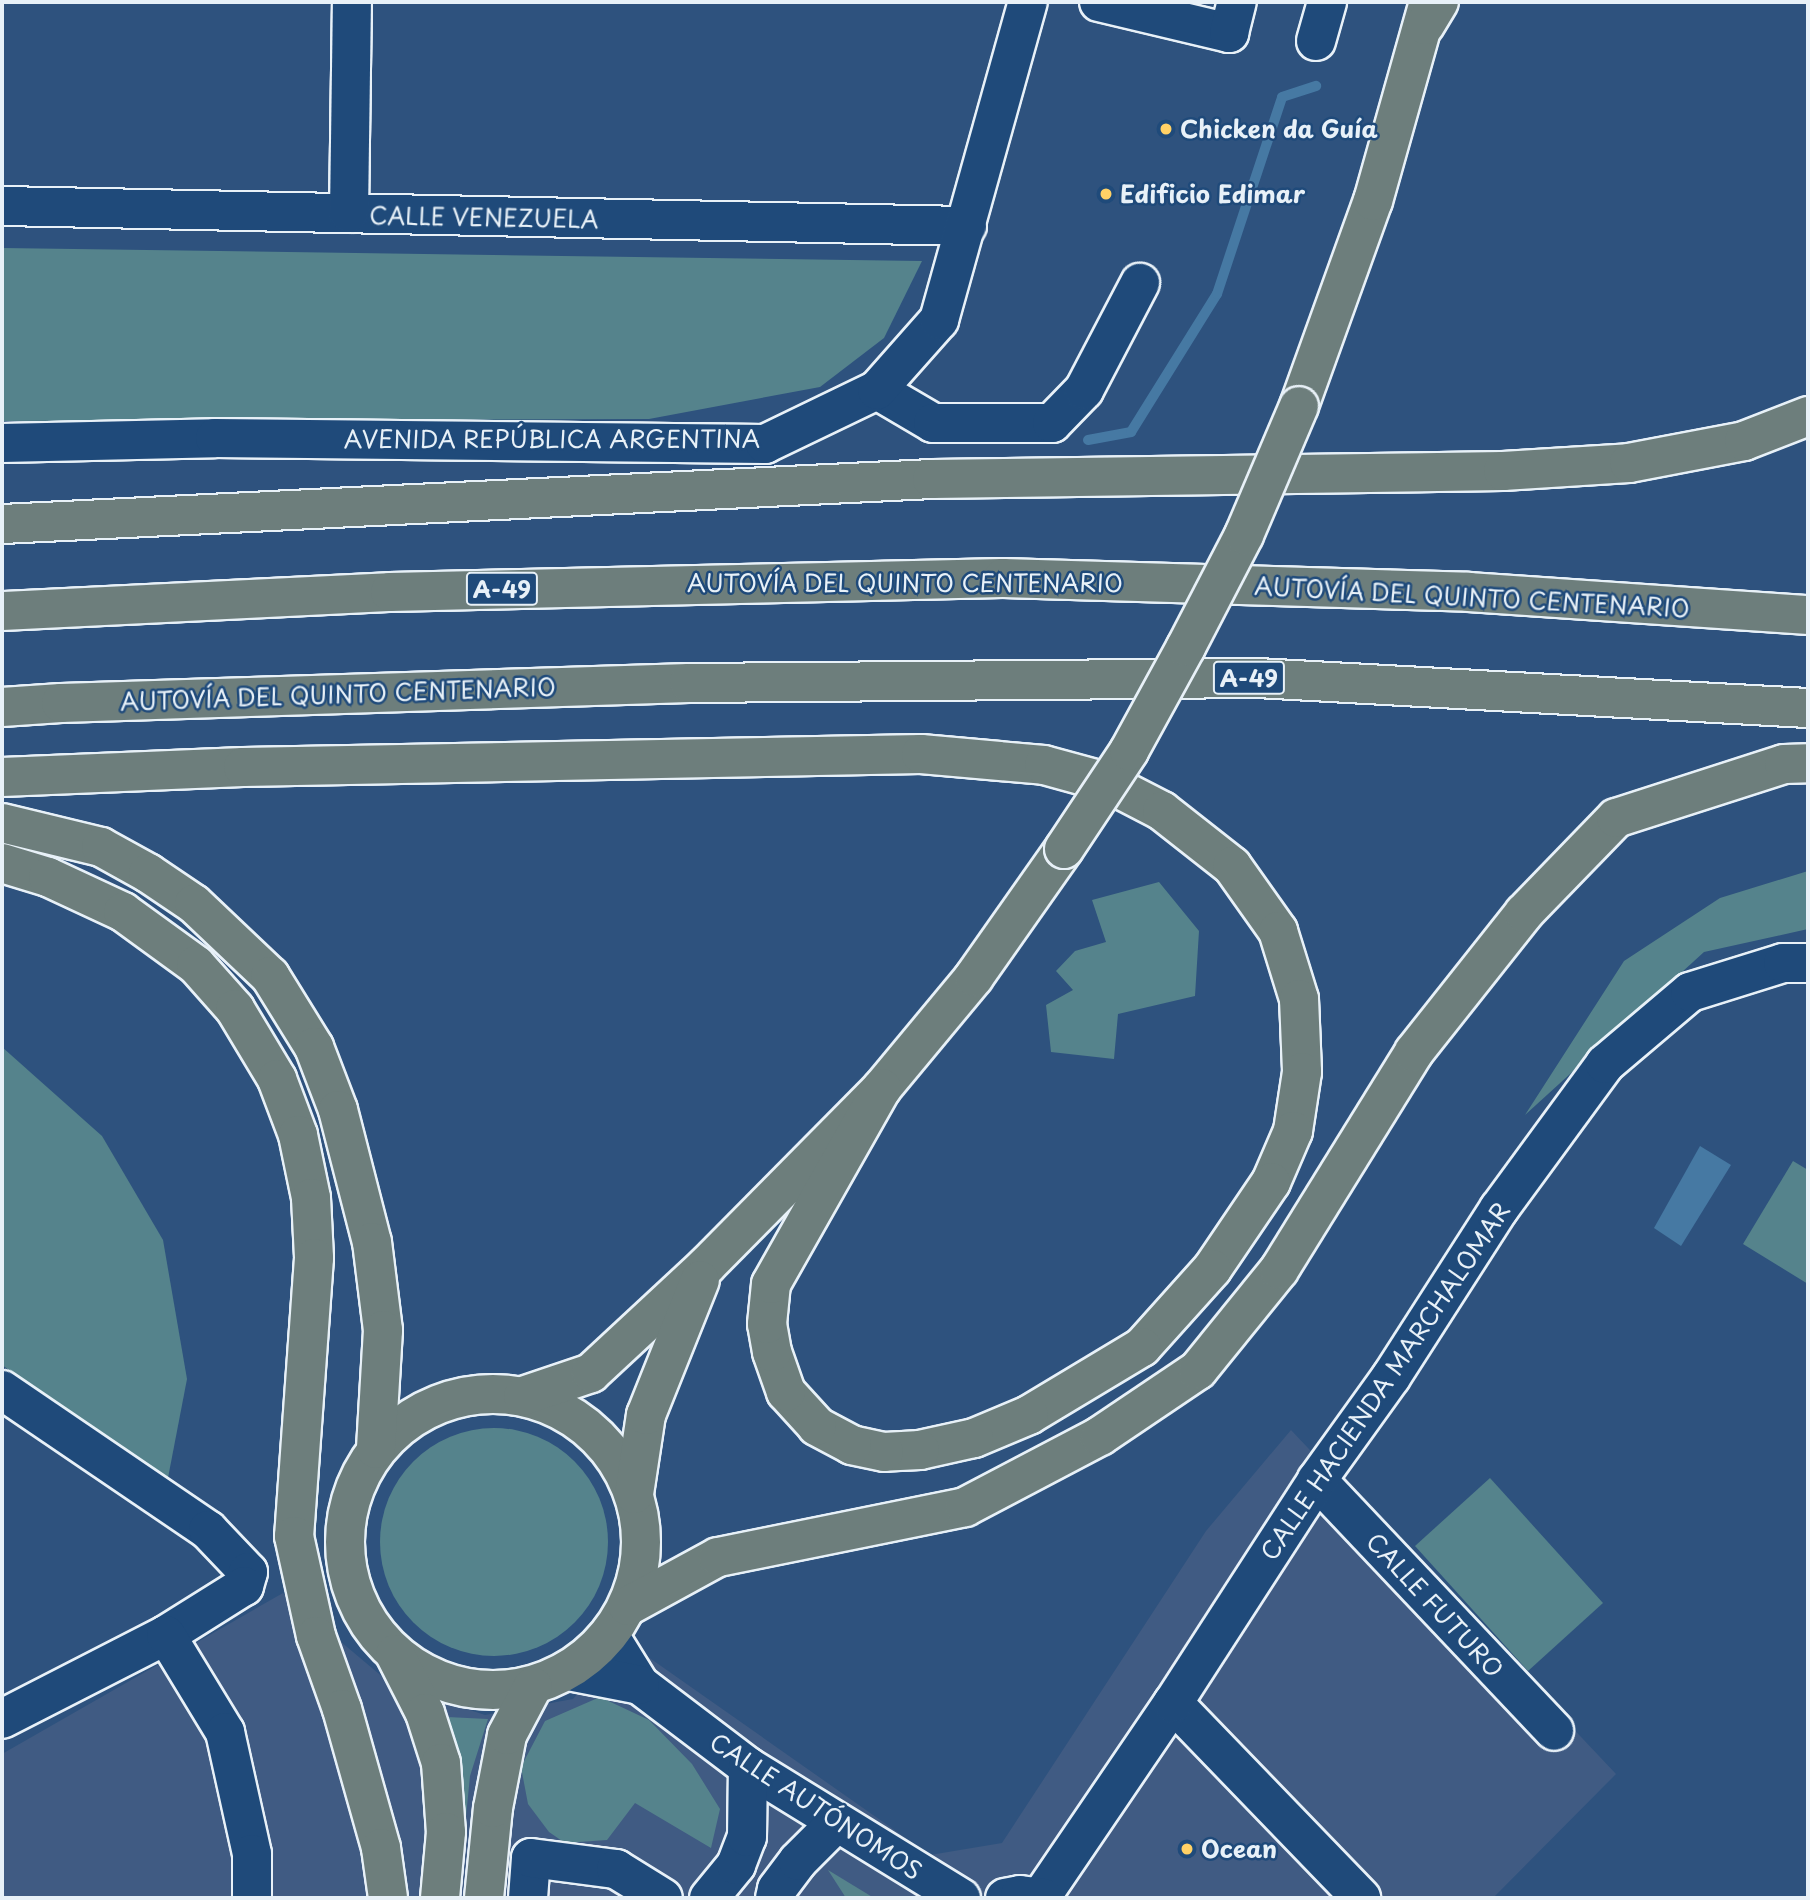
<!DOCTYPE html>
<html>
<head>
<meta charset="utf-8">
<style>
	body { margin:0 }
	#map { position:relative; width:1810px; height:1900px; overflow:hidden; background:#2e527e; font-family:"Playpen Sans",sans-serif }
	div>[style] { position:absolute }
	[style*='--x'] { left:calc(var(--x)*1px); top:calc(var(--y)*1px); width:calc(var(--w)*1px); rotate:calc(var(--a)*1deg) }
	.built>* { inset:0; background:#405b83 }
	.green>* { inset:0; background:#55838c }
	.round { border-radius:50% }
	.water>* { inset:0; background:#4679a3 }
	.stream>* { height:10px; margin:-5px; padding:0 5px; transform-origin:5px; border-radius:5px; background:#4679a3 }
	.roads { filter:drop-shadow(2px 0 #e8f1f8) drop-shadow(-2px 0 #e8f1f8) drop-shadow(0 2px #e8f1f8) drop-shadow(0 -2px #e8f1f8) }
	.minor>* { height:38px; margin:-19px; padding:0 19px; transform-origin:19px; border-radius:19px; background:#1f4a7a }
	.major>* { height:38px; margin:-19px; padding:0 19px; transform-origin:19px; border-radius:19px; background:#6d7e7c }
	.major>.ring { margin:-19px; padding:0; box-sizing:content-box; background:none; border:38px solid #6d7e7c; border-radius:50% }
	.highway>* { height:38px; margin:-19px; padding:0 19px; transform-origin:19px; border-radius:19px; background:#6d7e7c }
	.bridges { filter:drop-shadow(2px 0 #e8f1f8) drop-shadow(-2px 0 #e8f1f8) drop-shadow(0 2px #e8f1f8) drop-shadow(0 -2px #e8f1f8) }
	.major-bridge>* { height:38px; margin:-19px; padding:0 19px; transform-origin:19px; border-radius:19px; background:#6d7e7c }
	.dots>* { width:19px; height:19px; translate:-50% -50%; box-sizing:border-box; border:4px solid #1f4a7a; border-radius:50% }
	span { translate:-50% -50%; white-space:nowrap; text-align:center; line-height:1.15; -webkit-text-stroke:5px #1f4a7a; paint-order:stroke }
	.shield-label span { padding:2px 5px; background:#1f4a7a; border:2px solid; border-radius:5px; -webkit-text-stroke-width:0 }
	.shield-label { font-size:23px; color:#e8f1f8; font-weight:700 }
	.poi-label { font-size:24px; color:#e8f1f8; font-weight:700 }
	.left { translate:0 -50%; text-align:left }
	.street-label { font-size:24px; color:#e8f1f8 }
	.frame { position:absolute; inset:0; border:4px solid #e8f1f8; pointer-events:none }
</style>
</head>
<body>
<div id="map">
	<div class="built">
		<div style="clip-path:polygon(1291px 1430px,1616px 1774px,1493px 1898px,2px 1898px,2px 1754px,283px 1593px,391px 1684px,485px 1715px,573px 1699px,624px 1640px,930px 1855px,1002px 1843px,1206px 1531px)"></div>
	</div>
	<div class="green">
		<div style="clip-path:polygon(2px 248px,922px 261px,884px 338px,820px 387px,649px 419px,2px 421px)"></div>
		<div style="clip-path:polygon(1808px 871px,1808px 929px,1704px 952px,1525px 1115px,1624px 961px,1720px 898px)"></div>
		<div style="clip-path:polygon(1159px 882px,1199px 931px,1195px 996px,1118px 1014px,1114px 1059px,1051px 1052px,1046px 1005px,1073px 990px,1056px 971px,1075px 951px,1106px 942px,1092px 900px)"></div>
		<div style="clip-path:polygon(2px 1047px,102px 1136px,163px 1240px,187px 1379px,167px 1483px,2px 1365px)"></div>
		<div style="clip-path:polygon(1793px 1161px,1808px 1170px,1808px 1284px,1743px 1244px)"></div>
		<div class="round" style="left:380px;top:1428px;width:228px;height:228px"></div>
		<div style="clip-path:polygon(1490px 1478px,1603px 1603px,1528px 1671px,1415px 1546px)"></div>
		<div style="clip-path:polygon(600px 1697px,649px 1720px,692px 1764px,720px 1809px,711px 1848px,635px 1803px,607px 1840px,565px 1843px,549px 1832px,528px 1804px,521px 1767px,545px 1721px)"></div>
		<div style="clip-path:polygon(447px 1717px,488px 1719px,470px 1776px,458px 1898px,460px 1767px)"></div>
		<div style="clip-path:polygon(828px 1870px,874px 1898px,846px 1898px)"></div>
	</div>
	<div class="water">
		<div style="clip-path:polygon(1700px 1146px,1731px 1165px,1681px 1246px,1654px 1228px)"></div>
	</div>
	<div class="stream">
		<div style="--x:1088;--y:440;--w:44;--a:-10.5"></div>
		<div style="--x:1131;--y:432;--w:163;--a:-58.1"></div>
		<div style="--x:1217;--y:294;--w:207;--a:-71.7"></div>
		<div style="--x:1282;--y:97;--w:36;--a:-18"></div>
	</div>
	<div class="roads">
		<div class="minor">
			<div style="--x:1099;--y:2;--w:134;--a:13.4"></div>
			<div style="--x:1229;--y:33;--w:32;--a:-76"></div>
			<div style="--x:1316;--y:41;--w:41;--a:-74.2"></div>
			<div style="--x:2;--y:206;--w:965;--a:1.19"></div>
			<div style="--x:349;--y:213;--w:211;--a:-89.2"></div>
			<div style="--x:877;--y:390;--w:65;--a:30.5"></div>
			<div style="--x:933;--y:423;--w:119;--a:0"></div>
			<div style="--x:1052;--y:423;--w:46;--a:-45.9"></div>
			<div style="--x:1084;--y:390;--w:121;--a:-62.4"></div>
			<div style="--x:2;--y:443;--w:213;--a:-1.3"></div>
			<div style="--x:215;--y:438;--w:550;--a:0.63"></div>
			<div style="--x:765;--y:444;--w:124;--a:-25.7"></div>
			<div style="--x:877;--y:390;--w:94;--a:-48.5"></div>
			<div style="--x:939;--y:320;--w:330;--a:-74.4"></div>
			<div style="--x:2;--y:1390;--w:249;--a:34.2"></div>
			<div style="--x:208;--y:1530;--w:58;--a:46.4"></div>
			<div style="--x:248;--y:1572;--w:15;--a:106"></div>
			<div style="--x:244;--y:1586;--w:92;--a:147.9"></div>
			<div style="--x:166;--y:1635;--w:184;--a:152.9"></div>
			<div style="--x:1317;--y:1480;--w:345;--a:46.6"></div>
			<div style="--x:166;--y:1635;--w:114;--a:58.7"></div>
			<div style="--x:225;--y:1732;--w:125;--a:77.5"></div>
			<div style="--x:252;--y:1854;--w:44;--a:90"></div>
			<div style="--x:609;--y:1635;--w:59;--a:58.2"></div>
			<div style="--x:640;--y:1685;--w:136;--a:37.2"></div>
			<div style="--x:748;--y:1767;--w:250;--a:31.6"></div>
			<div style="--x:569;--y:1671;--w:72;--a:11.2"></div>
			<div style="--x:1173;--y:1703;--w:271;--a:46"></div>
			<div style="--x:1041;--y:1897;--w:235;--a:-55.8"></div>
			<div style="--x:1173;--y:1703;--w:265;--a:-57.1"></div>
			<div style="--x:1317;--y:1480;--w:127;--a:-54.3"></div>
			<div style="--x:1391;--y:1377;--w:200;--a:-57.3"></div>
			<div style="--x:1499;--y:1209;--w:180;--a:-53.8"></div>
			<div style="--x:1605;--y:1064;--w:111;--a:-40.3"></div>
			<div style="--x:1690;--y:992;--w:97;--a:-17.3"></div>
			<div style="--x:1783;--y:963;--w:25;--a:0"></div>
			<div style="--x:528;--y:1898;--w:40;--a:-85.7"></div>
			<div style="--x:531;--y:1858;--w:86;--a:7.4"></div>
			<div style="--x:616;--y:1869;--w:55;--a:31.7"></div>
			<div style="--x:709;--y:1898;--w:43;--a:-50.7"></div>
			<div style="--x:736;--y:1865;--w:30;--a:-69"></div>
			<div style="--x:747;--y:1837;--w:70;--a:-89.2"></div>
			<div style="--x:775;--y:1898;--w:9;--a:-77"></div>
			<div style="--x:777;--y:1889;--w:35;--a:-53"></div>
			<div style="--x:798;--y:1861;--w:55;--a:-45"></div>
			<div style="--x:1005;--y:1898;--w:15;--a:-11"></div>
			<div style="--x:1020;--y:1895;--w:23;--a:7"></div>
		</div>
		<div class="major">
			<div style="--x:1299;--y:406;--w:218;--a:-70.2"></div>
			<div style="--x:1373;--y:201;--w:207;--a:-74.3"></div>
			<div class="ring" style="left:345px;top:1394px;width:258px;height:258px"></div>
			<div style="--x:523;--y:1396;--w:72;--a:-18.7"></div>
			<div style="--x:591;--y:1373;--w:157;--a:-42.9"></div>
			<div style="--x:706;--y:1266;--w:250;--a:-45.3"></div>
			<div style="--x:882;--y:1088;--w:144;--a:-50.3"></div>
			<div style="--x:974;--y:977;--w:156;--a:-54.9"></div>
			<div style="--x:634;--y:1494;--w:80;--a:-81.4"></div>
			<div style="--x:646;--y:1415;--w:145;--a:-68.2"></div>
			<div style="--x:395;--y:1654;--w:66;--a:63"></div>
			<div style="--x:425;--y:1713;--w:52;--a:72.3"></div>
			<div style="--x:441;--y:1763;--w:69;--a:85.9"></div>
			<div style="--x:446;--y:1832;--w:66;--a:95.2"></div>
			<div style="--x:484;--y:1898;--w:90;--a:-84.3"></div>
			<div style="--x:493;--y:1808;--w:74;--a:-79.1"></div>
			<div style="--x:507;--y:1735;--w:55;--a:-62"></div>
		</div>
		<div class="highway">
			<div style="--x:1425;--y:25;--w:27;--a:-59"></div>
			<div style="--x:2;--y:524;--w:931;--a:-2.77"></div>
			<div style="--x:932;--y:479;--w:571;--a:-0.8"></div>
			<div style="--x:1503;--y:471;--w:126;--a:-3.6"></div>
			<div style="--x:1629;--y:463;--w:117;--a:-10.8"></div>
			<div style="--x:1744;--y:441;--w:69;--a:-21.3"></div>
			<div style="--x:2;--y:611;--w:388;--a:-2.8"></div>
			<div style="--x:390;--y:592;--w:613;--a:-1.31"></div>
			<div style="--x:1003;--y:578;--w:466;--a:1.7"></div>
			<div style="--x:1469;--y:592;--w:340;--a:3.9"></div>
			<div style="--x:2;--y:707;--w:59;--a:-3.9"></div>
			<div style="--x:61;--y:703;--w:628;--a:-1.82"></div>
			<div style="--x:689;--y:683;--w:568;--a:-0.5"></div>
			<div style="--x:1257;--y:678;--w:552;--a:3.12"></div>
			<div style="--x:2;--y:777;--w:241;--a:-2.4"></div>
			<div style="--x:243;--y:767;--w:678;--a:-1.1"></div>
			<div style="--x:921;--y:754;--w:123;--a:5.1"></div>
			<div style="--x:1044;--y:765;--w:64;--a:15.3"></div>
			<div style="--x:1106;--y:782;--w:63;--a:27.4"></div>
			<div style="--x:1162;--y:811;--w:89;--a:38.2"></div>
			<div style="--x:1232;--y:866;--w:80;--a:54.7"></div>
			<div style="--x:1278;--y:931;--w:71;--a:72.8"></div>
			<div style="--x:1299;--y:999;--w:73;--a:87.6"></div>
			<div style="--x:1302;--y:1072;--w:60;--a:98.7"></div>
			<div style="--x:1293;--y:1131;--w:56;--a:113.3"></div>
			<div style="--x:1271;--y:1182;--w:105;--a:124.1"></div>
			<div style="--x:1212;--y:1269;--w:105;--a:131.9"></div>
			<div style="--x:1142;--y:1347;--w:132;--a:149"></div>
			<div style="--x:1029;--y:1415;--w:60;--a:157.3"></div>
			<div style="--x:974;--y:1438;--w:55;--a:167.5"></div>
			<div style="--x:920;--y:1450;--w:36;--a:177"></div>
			<div style="--x:884;--y:1452;--w:33;--a:-168"></div>
			<div style="--x:852;--y:1445;--w:40;--a:-152"></div>
			<div style="--x:817;--y:1426;--w:46;--a:-132.4"></div>
			<div style="--x:786;--y:1392;--w:42;--a:-109.3"></div>
			<div style="--x:772;--y:1352;--w:28;--a:-100"></div>
			<div style="--x:767;--y:1324;--w:40;--a:-84.3"></div>
			<div style="--x:771;--y:1284;--w:225;--a:-60.5"></div>
			<div style="--x:2;--y:823;--w:102;--a:13.6"></div>
			<div style="--x:101;--y:847;--w:54;--a:29"></div>
			<div style="--x:148;--y:873;--w:55;--a:34"></div>
			<div style="--x:194;--y:904;--w:105;--a:43.5"></div>
			<div style="--x:270;--y:976;--w:84;--a:58.2"></div>
			<div style="--x:314;--y:1047;--w:67;--a:69.1"></div>
			<div style="--x:338;--y:1110;--w:136;--a:75.6"></div>
			<div style="--x:372;--y:1242;--w:89;--a:82.9"></div>
			<div style="--x:383;--y:1330;--w:119;--a:93.4"></div>
			<div style="--x:2;--y:863;--w:48;--a:16.9"></div>
			<div style="--x:48;--y:877;--w:83;--a:25"></div>
			<div style="--x:123;--y:912;--w:90;--a:36"></div>
			<div style="--x:196;--y:965;--w:59;--a:48.4"></div>
			<div style="--x:235;--y:1009;--w:82;--a:59"></div>
			<div style="--x:277;--y:1079;--w:60;--a:69.4"></div>
			<div style="--x:298;--y:1135;--w:64;--a:78.3"></div>
			<div style="--x:311;--y:1198;--w:60;--a:87.1"></div>
			<div style="--x:314;--y:1258;--w:279;--a:94.1"></div>
			<div style="--x:294;--y:1536;--w:102;--a:77.6"></div>
			<div style="--x:316;--y:1636;--w:77;--a:70.4"></div>
			<div style="--x:342;--y:1709;--w:144;--a:74.3"></div>
			<div style="--x:381;--y:1848;--w:50;--a:82"></div>
			<div style="--x:628;--y:1606;--w:102;--a:-28.6"></div>
			<div style="--x:718;--y:1557;--w:252;--a:-11.4"></div>
			<div style="--x:965;--y:1507;--w:153;--a:-27.7"></div>
			<div style="--x:1100;--y:1436;--w:118;--a:-34"></div>
			<div style="--x:1198;--y:1370;--w:129;--a:-51"></div>
			<div style="--x:1279;--y:1270;--w:256;--a:-58.2"></div>
			<div style="--x:1414;--y:1052;--w:177;--a:-51.6"></div>
			<div style="--x:1524;--y:913;--w:132;--a:-45.9"></div>
			<div style="--x:1616;--y:818;--w:176;--a:-17.8"></div>
			<div style="--x:1784;--y:764;--w:24;--a:-2"></div>
		</div>
	</div>
	<div class="bridges">
		<div class="major-bridge">
			<div style="--x:1064;--y:849;--w:118;--a:-56.4"></div>
			<div style="--x:1129;--y:751;--w:119;--a:-61.3"></div>
			<div style="--x:1186;--y:647;--w:126;--a:-62.6"></div>
			<div style="--x:1244;--y:535;--w:140;--a:-66.9"></div>
		</div>
	</div>
	<div class="dots">
		<div style="left:1166px;top:129px;background:#ffd166"></div>
		<div style="left:1106px;top:194px;background:#ffd166"></div>
		<div style="left:1187px;top:1849px;background:#ffd166"></div>
	</div>
	<div class="shield-label">
		<span style="left:502px;top:589px">A-49</span>
		<span style="left:1249px;top:678px">A-49</span>
	</div>
	<div class="poi-label">
		<span class="left" style="left:1180px;top:129px">Chicken da Guía</span>
		<span class="left" style="left:1120px;top:194px">Edificio Edimar</span>
		<span class="left" style="left:1201px;top:1849px">Ocean</span>
	</div>
	<div class="street-label">
		<span style="left:484px;top:217px;rotate:1deg">CALLE VENEZUELA</span>
		<span style="left:552px;top:439px">AVENIDA REPÚBLICA ARGENTINA</span>
		<span style="left:905px;top:583px">AUTOVÍA DEL QUINTO CENTENARIO</span>
		<span style="left:1472px;top:597px;rotate:3deg">AUTOVÍA DEL QUINTO CENTENARIO</span>
		<span style="left:338px;top:694px;rotate:-2deg">AUTOVÍA DEL QUINTO CENTENARIO</span>
		<span style="left:1385px;top:1381px;rotate:-56deg">CALLE HACIENDA MARCHALOMAR</span>
		<span style="left:1435px;top:1605px;rotate:47deg">CALLE FUTURO</span>
		<span style="left:816px;top:1806px;rotate:33deg">CALLE AUTÓNOMOS</span>
	</div>
	<div class="frame"></div>
</div>
</body>
</html>
